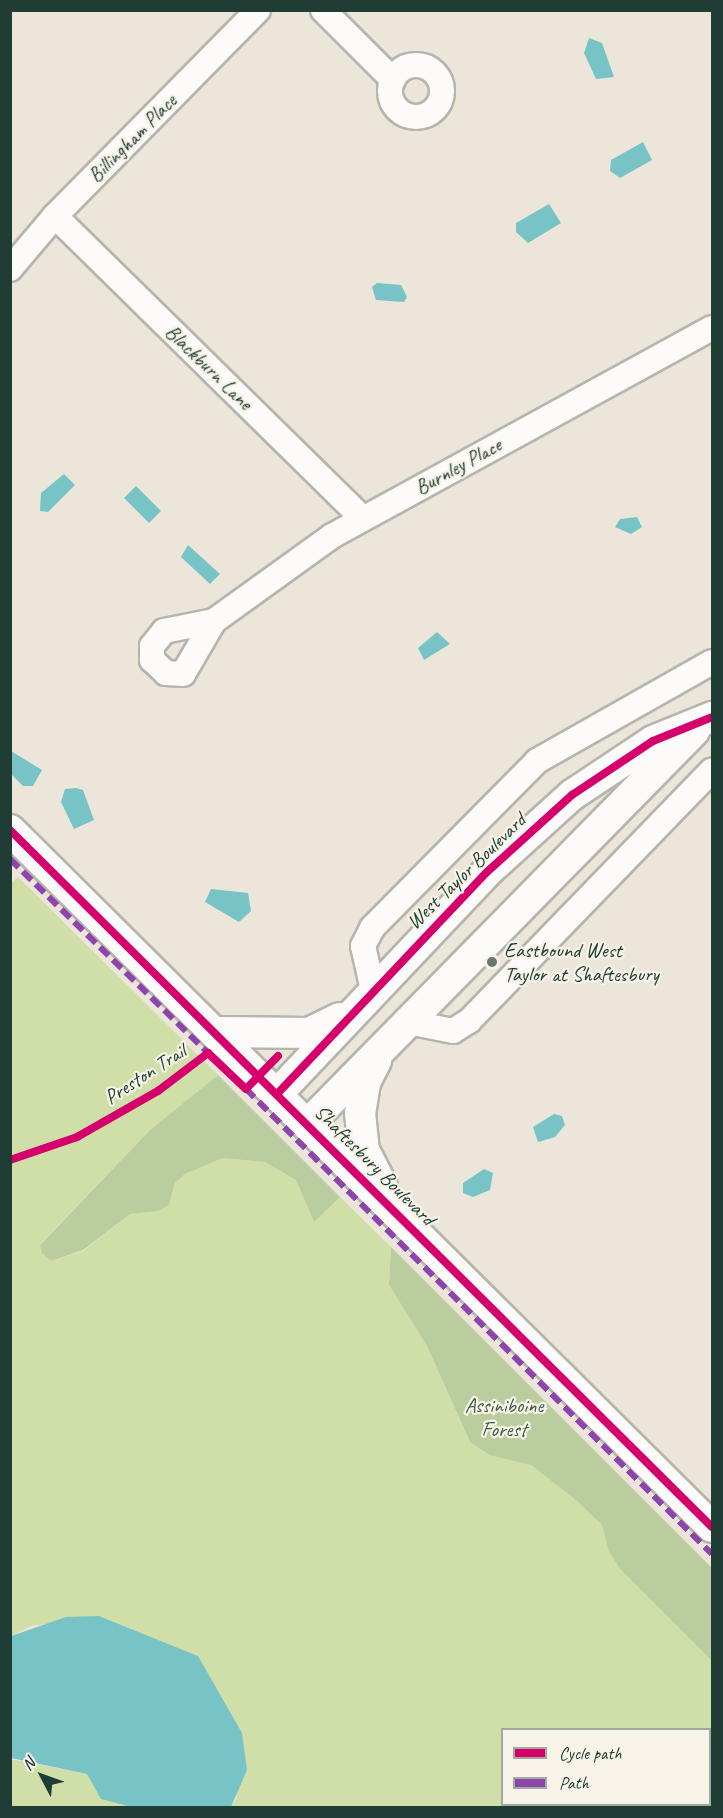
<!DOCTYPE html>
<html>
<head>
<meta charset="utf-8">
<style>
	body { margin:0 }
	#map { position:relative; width:723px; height:1818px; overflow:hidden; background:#ece6da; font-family:Caveat,sans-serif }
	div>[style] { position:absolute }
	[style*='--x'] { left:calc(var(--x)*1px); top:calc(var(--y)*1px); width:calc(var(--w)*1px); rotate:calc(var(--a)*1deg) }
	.green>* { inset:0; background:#d0dea7 }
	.forest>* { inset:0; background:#bacd9e }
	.water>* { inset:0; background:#77c3c6 }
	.roads { filter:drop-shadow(2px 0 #b6b5ad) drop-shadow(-2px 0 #b6b5ad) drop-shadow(0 2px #b6b5ad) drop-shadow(0 -2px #b6b5ad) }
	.minor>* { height:24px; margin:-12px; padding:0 12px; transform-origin:12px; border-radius:12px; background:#fcfbf9 }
	.minor>.ring { margin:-12px; padding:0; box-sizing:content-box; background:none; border:24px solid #fcfbf9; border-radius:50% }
	.tertiary>* { height:30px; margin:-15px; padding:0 15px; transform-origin:15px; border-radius:15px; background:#fcfbf9 }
	.quiet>* { height:6px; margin-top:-3px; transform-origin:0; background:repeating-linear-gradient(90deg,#8e44ad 0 12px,transparent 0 18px) }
	.cycleway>* { height:8px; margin:-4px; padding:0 4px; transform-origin:4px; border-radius:4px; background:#d6006c }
	.dots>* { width:16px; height:16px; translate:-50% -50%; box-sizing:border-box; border:3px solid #f7f3e8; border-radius:50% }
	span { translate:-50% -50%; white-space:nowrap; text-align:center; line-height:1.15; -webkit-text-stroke:4.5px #f7f3e8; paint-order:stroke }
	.street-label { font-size:21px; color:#1f3d34 }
	.poi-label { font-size:21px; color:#1f3d34 }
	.left { translate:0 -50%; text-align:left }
	.park-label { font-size:21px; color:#3e5c43 }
	.frame { position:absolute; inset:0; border:12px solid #1f3d34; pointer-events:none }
	.legend { position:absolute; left:501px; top:1728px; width:210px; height:78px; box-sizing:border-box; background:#f7f3e8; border:2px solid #a1aaa0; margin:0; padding:8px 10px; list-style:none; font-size:18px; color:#1f3d34 }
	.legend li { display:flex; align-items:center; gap:12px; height:30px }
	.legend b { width:30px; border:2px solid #a1aaa0 }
	.north { position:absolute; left:12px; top:1746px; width:60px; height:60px; -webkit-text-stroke:4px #f7f3e8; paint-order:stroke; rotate:311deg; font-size:16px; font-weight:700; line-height:24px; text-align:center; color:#1f3d34 }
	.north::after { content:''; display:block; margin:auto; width:21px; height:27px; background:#1f3d34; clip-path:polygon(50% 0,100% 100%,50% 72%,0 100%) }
</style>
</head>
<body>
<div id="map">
	<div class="green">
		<div style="clip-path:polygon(evenodd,18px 877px,218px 1075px,150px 1130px,40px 1244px,51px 1261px,83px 1251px,130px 1214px,169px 1205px,175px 1183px,185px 1174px,223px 1158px,265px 1162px,296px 1180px,314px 1222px,340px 1197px,391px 1247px,389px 1285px,427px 1346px,470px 1442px,531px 1465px,577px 1501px,602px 1525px,609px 1552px,621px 1570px,712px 1661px,712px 1807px,231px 1807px,237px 1798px,198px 1656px,99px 1616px,31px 1626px,11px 1636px,10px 884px,18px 877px,502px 1730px,710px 1730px,710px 1804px,502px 1804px,502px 1730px)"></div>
		<div style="clip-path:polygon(10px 1759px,87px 1774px,101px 1798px,130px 1803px,132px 1807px,11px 1807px)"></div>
	</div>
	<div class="forest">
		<div style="clip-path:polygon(218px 1075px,340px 1197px,314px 1222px,296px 1180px,265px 1162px,223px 1158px,185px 1174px,175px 1183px,169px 1205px,158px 1211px,130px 1214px,83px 1250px,51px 1261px,42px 1253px,40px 1245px,150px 1130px)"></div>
		<div style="clip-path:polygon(391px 1247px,712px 1568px,712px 1661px,621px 1570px,609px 1552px,602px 1525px,577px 1501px,531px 1465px,490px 1455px,470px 1442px,427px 1346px,389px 1285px)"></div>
	</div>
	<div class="water">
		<div style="clip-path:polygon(589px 38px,602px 43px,614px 77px,596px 79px,584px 53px)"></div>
		<div style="clip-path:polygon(643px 142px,652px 160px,620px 178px,610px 171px,611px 160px)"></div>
		<div style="clip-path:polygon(549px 204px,561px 223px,528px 243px,516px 232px,516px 223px)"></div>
		<div style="clip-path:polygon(377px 283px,401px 285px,407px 297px,404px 302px,376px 300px,372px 287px)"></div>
		<div style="clip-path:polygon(64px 474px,75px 485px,48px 512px,40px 511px,41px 493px)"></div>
		<div style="clip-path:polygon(136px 486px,161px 511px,149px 523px,124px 498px)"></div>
		<div style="clip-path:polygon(637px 517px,642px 527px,631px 534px,615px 527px,620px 519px)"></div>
		<div style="clip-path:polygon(188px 545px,220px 574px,210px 584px,181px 557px)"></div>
		<div style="clip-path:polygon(437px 632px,450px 644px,424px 660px,418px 648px)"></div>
		<div style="clip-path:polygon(11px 751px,42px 770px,33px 786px,23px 786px,11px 774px)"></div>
		<div style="clip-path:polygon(76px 788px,83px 790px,94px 820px,74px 829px,61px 802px,65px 789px)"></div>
		<div style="clip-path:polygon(211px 889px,248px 893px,251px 911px,239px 922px,205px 902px)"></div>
		<div style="clip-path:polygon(554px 1114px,562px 1116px,565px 1125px,555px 1137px,538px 1142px,533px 1127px)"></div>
		<div style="clip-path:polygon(484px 1169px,493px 1173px,490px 1190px,473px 1197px,463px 1193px,463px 1183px)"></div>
		<div style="clip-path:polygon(99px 1616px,198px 1656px,242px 1733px,247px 1770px,231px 1807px,132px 1807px,101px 1799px,87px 1774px,11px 1758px,11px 1636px,66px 1617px)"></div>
	</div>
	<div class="roads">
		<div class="minor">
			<div style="--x:323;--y:10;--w:99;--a:45"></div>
			<div class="ring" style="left:390px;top:65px;width:28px;height:28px"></div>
			<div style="--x:55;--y:216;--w:431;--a:44.5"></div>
			<div style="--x:10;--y:269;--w:70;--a:-49.7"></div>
			<div style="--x:55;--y:216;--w:289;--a:-45.4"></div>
			<div style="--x:214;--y:621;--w:145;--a:-35.8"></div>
			<div style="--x:332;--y:536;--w:433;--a:-28.7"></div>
			<div style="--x:214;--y:621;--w:61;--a:120.3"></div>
			<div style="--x:183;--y:674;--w:17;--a:-177"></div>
			<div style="--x:166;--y:673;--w:19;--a:-137"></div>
			<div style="--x:152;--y:660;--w:14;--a:-90"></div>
			<div style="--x:152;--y:646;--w:19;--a:-51"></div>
			<div style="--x:164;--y:631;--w:51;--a:-11.3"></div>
			<div style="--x:373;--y:990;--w:45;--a:-102.8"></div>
			<div style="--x:363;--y:946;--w:20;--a:-63"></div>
			<div style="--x:372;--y:928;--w:235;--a:-45.3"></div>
			<div style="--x:537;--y:761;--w:201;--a:-29.5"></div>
			<div style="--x:408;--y:1022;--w:46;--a:11.3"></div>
			<div style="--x:453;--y:1031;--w:19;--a:-32"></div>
			<div style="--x:469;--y:1021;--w:349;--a:-45.9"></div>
		</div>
		<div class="tertiary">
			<div style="--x:10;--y:830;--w:989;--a:44.8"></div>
			<div style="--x:217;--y:1032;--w:92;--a:0.6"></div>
			<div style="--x:309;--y:1033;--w:34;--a:-26"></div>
			<div style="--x:376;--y:1061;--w:25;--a:117"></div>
			<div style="--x:365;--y:1083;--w:30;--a:99"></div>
			<div style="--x:360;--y:1113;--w:37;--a:84"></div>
			<div style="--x:364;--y:1150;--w:39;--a:63"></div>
			<div style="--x:278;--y:1093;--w:304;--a:-46.6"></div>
			<div style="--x:487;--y:872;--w:115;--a:-42.2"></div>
			<div style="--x:572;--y:795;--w:97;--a:-33.7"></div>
			<div style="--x:653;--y:741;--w:64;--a:-22.1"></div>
			<div style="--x:308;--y:1124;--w:551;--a:-45.51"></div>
		</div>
	</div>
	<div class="quiet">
		<div style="--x:10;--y:859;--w:277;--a:44.4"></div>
		<div style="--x:246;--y:1089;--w:658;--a:44.94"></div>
	</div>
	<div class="cycleway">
		<div style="--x:10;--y:830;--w:989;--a:44.8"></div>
		<div style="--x:278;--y:1093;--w:304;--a:-46.6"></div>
		<div style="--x:487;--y:872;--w:115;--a:-42.2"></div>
		<div style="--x:572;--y:795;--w:97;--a:-33.7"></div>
		<div style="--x:653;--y:741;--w:64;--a:-22.1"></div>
		<div style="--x:10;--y:1160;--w:71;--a:-18.9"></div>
		<div style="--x:77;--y:1137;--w:93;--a:-29.6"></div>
		<div style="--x:158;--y:1091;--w:63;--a:-37.2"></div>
		<div style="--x:208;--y:1053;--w:52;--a:43.5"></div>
		<div style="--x:246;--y:1089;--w:46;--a:-45.9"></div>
	</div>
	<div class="dots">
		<div style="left:492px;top:962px;background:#67786e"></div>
	</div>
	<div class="street-label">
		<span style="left:132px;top:138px;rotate:-45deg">Billingham Place</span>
		<span style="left:209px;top:367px;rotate:44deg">Blackburn Lane</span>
		<span style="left:458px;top:466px;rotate:-29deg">Burnley Place</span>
		<span style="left:466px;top:871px;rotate:-44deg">West Taylor Boulevard</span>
		<span style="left:145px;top:1074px;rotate:-33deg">Preston Trail</span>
		<span style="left:375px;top:1165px;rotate:45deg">Shaftesbury Boulevard</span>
	</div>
	<div class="poi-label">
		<span class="left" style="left:504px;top:962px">Eastbound West<br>Taylor at Shaftesbury</span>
	</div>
	<div class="park-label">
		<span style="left:504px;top:1417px">Assiniboine<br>Forest</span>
	</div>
	<div class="frame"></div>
	<ul class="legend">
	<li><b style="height:8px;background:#d6006c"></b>Cycle path</li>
	<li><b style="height:8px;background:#8e44ad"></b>Path</li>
	</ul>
	<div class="north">N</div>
</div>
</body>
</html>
